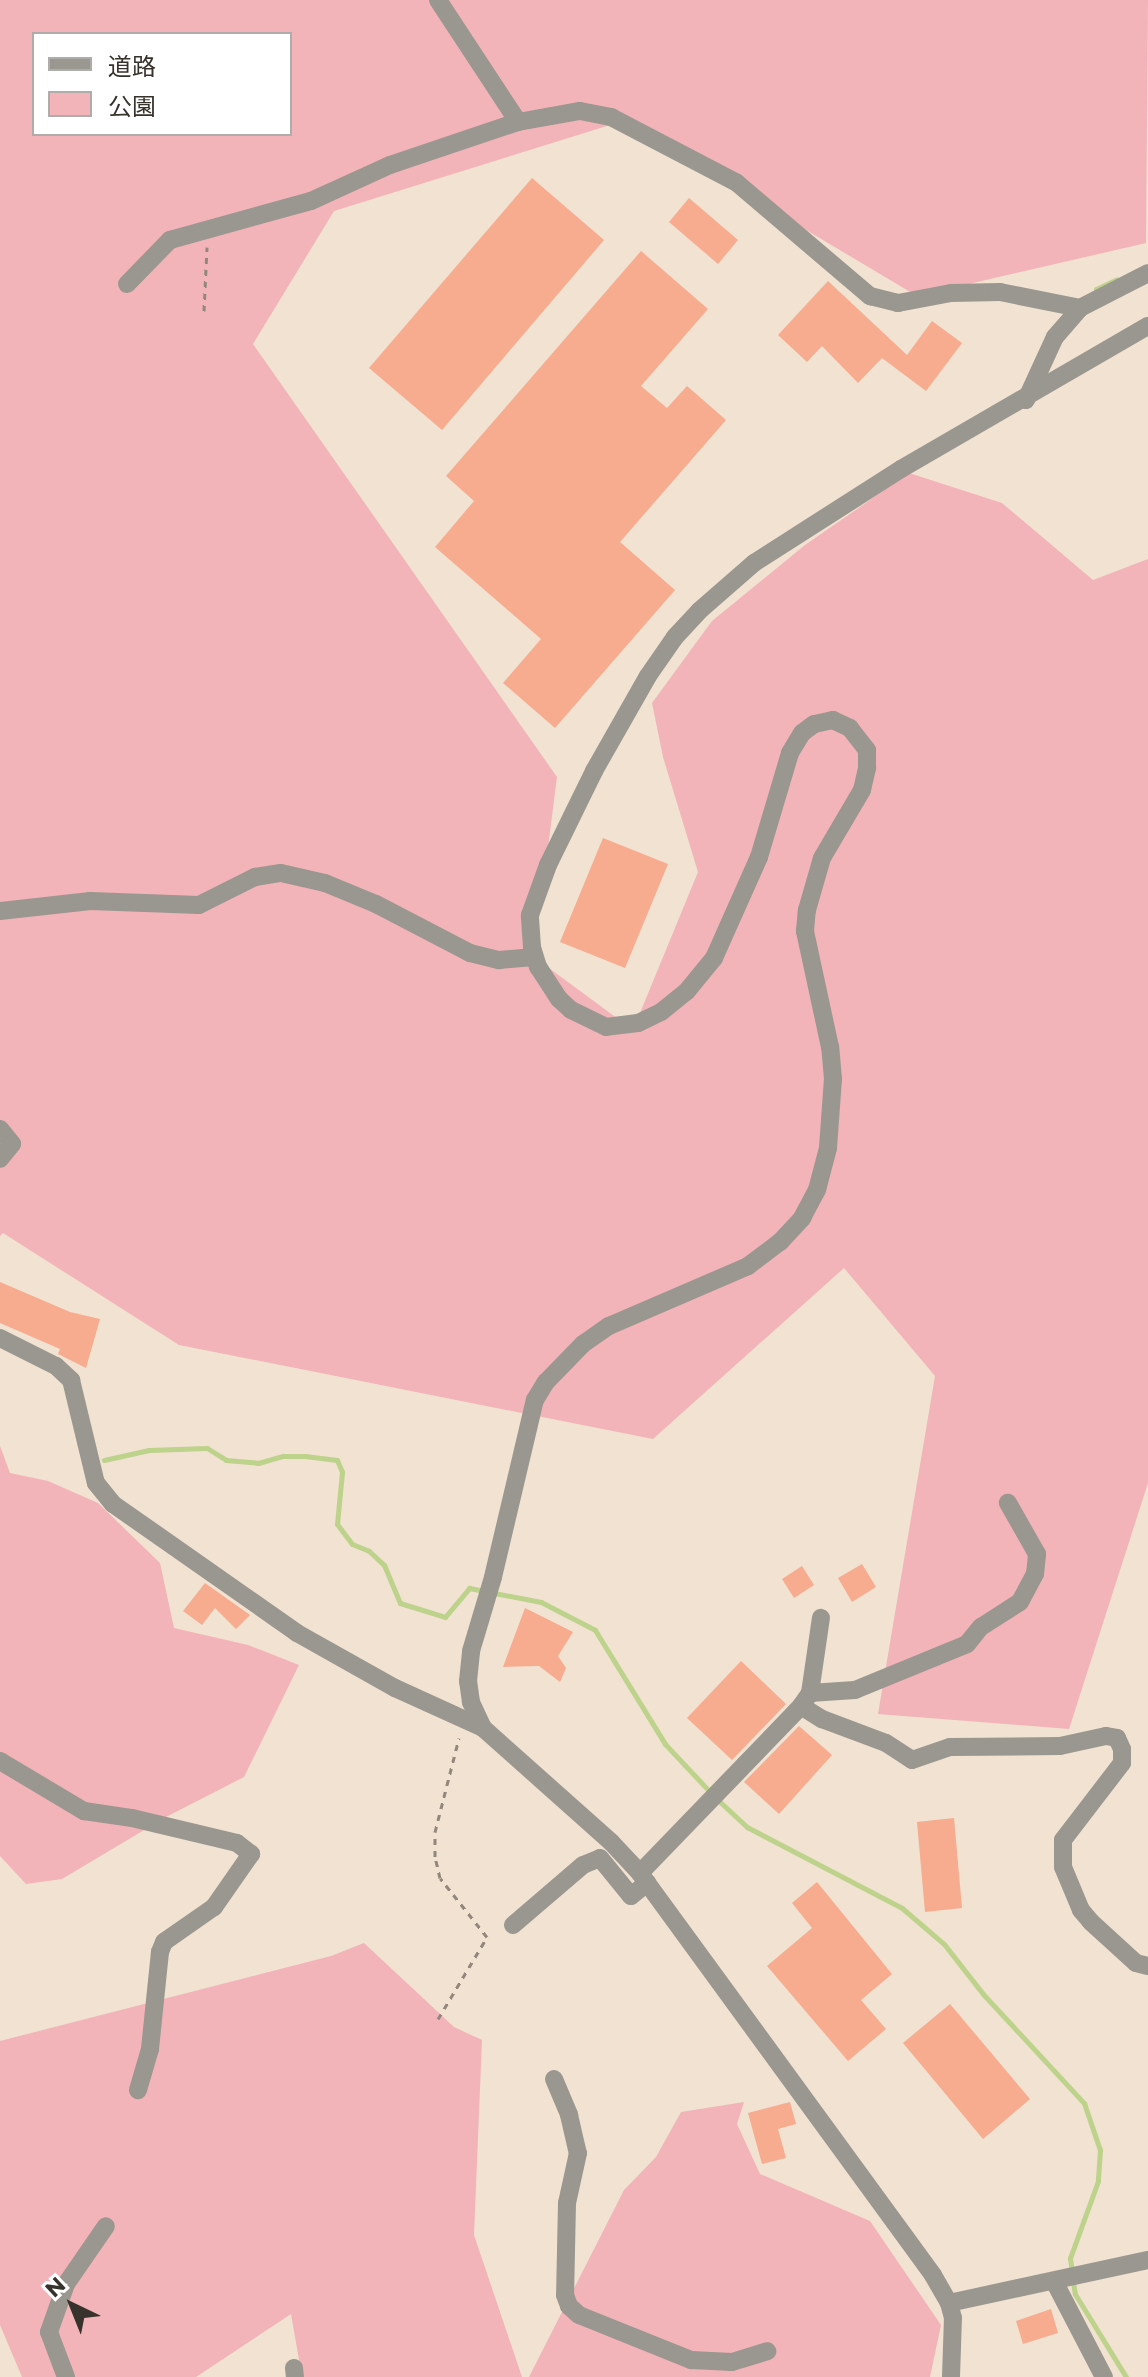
<!DOCTYPE html>
<html>
<head>
<meta charset="utf-8">
<style>
	body { margin:0 }
	#map { position:relative; width:1148px; height:2377px; overflow:hidden; background:#f1e2d2; font-family:Montserrat,"Noto Sans JP",sans-serif }
	div>[style] { position:absolute }
	[style*='--x'] { left:calc(var(--x)*1px); top:calc(var(--y)*1px); width:calc(var(--w)*1px); rotate:calc(var(--a)*1deg) }
	.green>* { inset:0; background:#f2b4b8 }
	.stream>* { height:5px; margin:-2.5px; padding:0 2.5px; transform-origin:2.5px; border-radius:2.5px; background:#bdd28a }
	.building>* { inset:0; background:#f7ab8f }
	.path>* { height:3px; margin-top:-1.5px; transform-origin:0; background:repeating-linear-gradient(90deg,#92877c 0 6px,transparent 0 12px) }
	.minor>* { height:18px; margin:-9px; padding:0 9px; transform-origin:9px; border-radius:9px; background:#99978f }
	span { translate:-50% -50%; white-space:nowrap; text-align:center; line-height:1.15; -webkit-text-stroke:7px #fff; paint-order:stroke }
	.legend { position:absolute; left:32px; top:32px; width:260px; height:104px; box-sizing:border-box; background:#fff; border:2px solid #afadab; margin:0; padding:10px 14px; list-style:none; font-size:24px; color:#38322c }
	.legend li { display:flex; align-items:center; gap:16px; height:40px }
	.legend b { width:40px; border:2px solid #afadab }
	.north { position:absolute; left:32px; top:2265px; width:80px; height:80px; -webkit-text-stroke:6px #fff; paint-order:stroke; rotate:317deg; font-size:22px; font-weight:700; line-height:32px; text-align:center; color:#38322c }
	.north::after { content:''; display:block; margin:auto; width:28px; height:36px; background:#38322c; clip-path:polygon(50% 0,100% 100%,50% 72%,0 100%) }
</style>
</head>
<body>
<div id="map">
	<div class="green">
		<div style="clip-path:polygon(evenodd,0 0,1148px 0,1146px 243px,917px 296px,623px 121px,334px 211px,253px 344px,557px 777px,534px 957px,633px 1030px,698px 872px,663px 757px,652px 703px,712px 621px,805px 545px,909px 473px,1002px 503px,1093px 580px,1148px 559px,1148px 1483px,1069px 1729px,878px 1714px,935px 1376px,844px 1268px,653px 1439px,179px 1345px,3px 1233px,0 1236px,0 0,34px 34px,290px 34px,290px 134px,34px 134px,34px 34px)"></div>
		<div style="clip-path:polygon(0 1446px,10px 1473px,48px 1481px,98px 1503px,160px 1563px,174px 1628px,248px 1645px,299px 1665px,244px 1777px,166px 1817px,62px 1879px,26px 1884px,0 1856px)"></div>
		<div style="clip-path:polygon(364px 1943px,454px 2027px,482px 2040px,474px 2235px,522px 2377px,302px 2377px,291px 2314px,196px 2377px,22px 2377px,0 2325px,0 2041px,331px 1956px)"></div>
		<div style="clip-path:polygon(744px 2102px,737px 2124px,760px 2174px,870px 2221px,941px 2325px,930px 2377px,529px 2377px,624px 2190px,656px 2157px,681px 2112px)"></div>
	</div>
	<div class="stream">
		<div style="--x:1096;--y:289;--w:23;--a:-25"></div>
		<div style="--x:104;--y:1460;--w:46;--a:-12.5"></div>
		<div style="--x:149;--y:1450;--w:58;--a:-2"></div>
		<div style="--x:207;--y:1448;--w:22;--a:32"></div>
		<div style="--x:226;--y:1460;--w:32;--a:5"></div>
		<div style="--x:258;--y:1463;--w:26;--a:-16"></div>
		<div style="--x:283;--y:1456;--w:22;--a:0"></div>
		<div style="--x:305;--y:1456;--w:32;--a:7"></div>
		<div style="--x:337;--y:1460;--w:13;--a:67"></div>
		<div style="--x:342;--y:1472;--w:52;--a:95.5"></div>
		<div style="--x:337;--y:1524;--w:25;--a:53"></div>
		<div style="--x:352;--y:1544;--w:18;--a:22"></div>
		<div style="--x:369;--y:1551;--w:21;--a:43"></div>
		<div style="--x:384;--y:1565;--w:41;--a:67.2"></div>
		<div style="--x:400;--y:1603;--w:47;--a:17.3"></div>
		<div style="--x:445;--y:1617;--w:38;--a:-50"></div>
		<div style="--x:469;--y:1588;--w:16;--a:11"></div>
		<div style="--x:494;--y:1593;--w:48;--a:10.8"></div>
		<div style="--x:541;--y:1602;--w:61;--a:27.4"></div>
		<div style="--x:595;--y:1630;--w:134;--a:58.4"></div>
		<div style="--x:665;--y:1744;--w:67;--a:46.8"></div>
		<div style="--x:718;--y:1800;--w:40;--a:43"></div>
		<div style="--x:747;--y:1827;--w:175;--a:27.6"></div>
		<div style="--x:902;--y:1908;--w:55;--a:40.6"></div>
		<div style="--x:944;--y:1944;--w:63;--a:52"></div>
		<div style="--x:983;--y:1994;--w:149;--a:47.2"></div>
		<div style="--x:1084;--y:2103;--w:50;--a:71.2"></div>
		<div style="--x:1100;--y:2150;--w:31;--a:94"></div>
		<div style="--x:1098;--y:2181;--w:82;--a:110"></div>
		<div style="--x:1070;--y:2258;--w:14;--a:82"></div>
		<div style="--x:1073;--y:2282;--w:12;--a:81"></div>
		<div style="--x:1075;--y:2294;--w:97;--a:58.4"></div>
	</div>
	<div class="building">
		<div style="clip-path:polygon(532px 178px,604px 240px,442px 430px,369px 368px)"></div>
		<div style="clip-path:polygon(689px 198px,738px 240px,718px 264px,669px 222px)"></div>
		<div style="clip-path:polygon(641px 251px,708px 309px,641px 386px,667px 408px,687px 386px,726px 420px,620px 542px,675px 590px,555px 728px,503px 683px,541px 639px,435px 547px,474px 501px,446px 476px)"></div>
		<div style="clip-path:polygon(828px 281px,907px 355px,932px 321px,962px 343px,926px 391px,882px 358px,858px 383px,822px 346px,807px 362px,778px 335px)"></div>
		<div style="clip-path:polygon(603px 838px,668px 864px,625px 968px,560px 942px)"></div>
		<div style="clip-path:polygon(0 1282px,70px 1312px,100px 1319px,86px 1368px,58px 1354px,60px 1349px,0 1323px)"></div>
		<div style="clip-path:polygon(862px 1564px,876px 1587px,852px 1602px,838px 1578px)"></div>
		<div style="clip-path:polygon(802px 1566px,814px 1585px,794px 1598px,782px 1579px)"></div>
		<div style="clip-path:polygon(205px 1583px,250px 1615px,236px 1629px,215px 1608px,202px 1625px,183px 1611px)"></div>
		<div style="clip-path:polygon(525px 1608px,573px 1632px,558px 1656px,566px 1668px,560px 1682px,539px 1666px,503px 1667px)"></div>
		<div style="clip-path:polygon(741px 1661px,786px 1704px,732px 1760px,687px 1718px)"></div>
		<div style="clip-path:polygon(799px 1726px,832px 1755px,779px 1814px,744px 1782px)"></div>
		<div style="clip-path:polygon(954px 1818px,962px 1908px,925px 1912px,917px 1822px)"></div>
		<div style="clip-path:polygon(817px 1882px,892px 1974px,861px 2000px,886px 2029px,848px 2061px,767px 1966px,812px 1928px,792px 1903px)"></div>
		<div style="clip-path:polygon(950px 2004px,1030px 2099px,983px 2139px,903px 2043px)"></div>
		<div style="clip-path:polygon(790px 2102px,796px 2124px,778px 2129px,786px 2158px,762px 2164px,748px 2113px)"></div>
		<div style="clip-path:polygon(1051px 2309px,1058px 2333px,1023px 2344px,1016px 2321px)"></div>
	</div>
	<div class="path">
		<div style="--x:204;--y:311;--w:64;--a:-87.3"></div>
		<div style="--x:438;--y:2019;--w:96;--a:-59.1"></div>
		<div style="--x:487;--y:1937;--w:75;--a:-128.5"></div>
		<div style="--x:440;--y:1878;--w:22;--a:-103"></div>
		<div style="--x:435;--y:1857;--w:25;--a:-90"></div>
		<div style="--x:435;--y:1832;--w:97;--a:-75.7"></div>
	</div>
	<div class="minor">
		<div style="--x:438;--y:0;--w:146;--a:56.7"></div>
		<div style="--x:127;--y:284;--w:62;--a:-45.7"></div>
		<div style="--x:170;--y:240;--w:146;--a:-15.5"></div>
		<div style="--x:311;--y:201;--w:87;--a:-24.5"></div>
		<div style="--x:390;--y:165;--w:135;--a:-18.6"></div>
		<div style="--x:518;--y:122;--w:63;--a:-10.1"></div>
		<div style="--x:580;--y:111;--w:32;--a:11"></div>
		<div style="--x:611;--y:117;--w:142;--a:27.6"></div>
		<div style="--x:737;--y:183;--w:175;--a:40.4"></div>
		<div style="--x:870;--y:296;--w:29;--a:14"></div>
		<div style="--x:898;--y:303;--w:54;--a:-10.7"></div>
		<div style="--x:951;--y:293;--w:49;--a:-1.2"></div>
		<div style="--x:1000;--y:292;--w:82;--a:11.3"></div>
		<div style="--x:1026;--y:400;--w:69;--a:-65.3"></div>
		<div style="--x:1055;--y:337;--w:38;--a:-49"></div>
		<div style="--x:1080;--y:308;--w:76;--a:-27.2"></div>
		<div style="--x:0;--y:911;--w:91;--a:-6.3"></div>
		<div style="--x:90;--y:901;--w:109;--a:2.1"></div>
		<div style="--x:199;--y:905;--w:63;--a:-26.6"></div>
		<div style="--x:255;--y:877;--w:26;--a:-9"></div>
		<div style="--x:281;--y:873;--w:45;--a:12.8"></div>
		<div style="--x:325;--y:883;--w:55;--a:22.4"></div>
		<div style="--x:376;--y:904;--w:106;--a:27.5"></div>
		<div style="--x:470;--y:953;--w:30;--a:14"></div>
		<div style="--x:499;--y:960;--w:35;--a:-5"></div>
		<div style="--x:0;--y:1129;--w:19;--a:51"></div>
		<div style="--x:12;--y:1144;--w:19;--a:129"></div>
		<div style="--x:0;--y:1338;--w:63;--a:26.6"></div>
		<div style="--x:56;--y:1366;--w:21;--a:43"></div>
		<div style="--x:71;--y:1380;--w:106;--a:76.4"></div>
		<div style="--x:96;--y:1483;--w:27;--a:51"></div>
		<div style="--x:113;--y:1504;--w:225;--a:35"></div>
		<div style="--x:297;--y:1633;--w:112;--a:29.3"></div>
		<div style="--x:395;--y:1688;--w:97;--a:24.4"></div>
		<div style="--x:810;--y:1693;--w:45;--a:-3.8"></div>
		<div style="--x:855;--y:1690;--w:121;--a:-22.3"></div>
		<div style="--x:967;--y:1644;--w:22;--a:-51"></div>
		<div style="--x:981;--y:1627;--w:46;--a:-32.7"></div>
		<div style="--x:1020;--y:1602;--w:32;--a:-62"></div>
		<div style="--x:1035;--y:1574;--w:20;--a:-84"></div>
		<div style="--x:1037;--y:1554;--w:59;--a:-119.6"></div>
		<div style="--x:801;--y:1706;--w:25;--a:32"></div>
		<div style="--x:822;--y:1719;--w:68;--a:20.6"></div>
		<div style="--x:886;--y:1743;--w:31;--a:33"></div>
		<div style="--x:912;--y:1760;--w:40;--a:-18.9"></div>
		<div style="--x:950;--y:1747;--w:110;--a:-0.5"></div>
		<div style="--x:1060;--y:1746;--w:47;--a:-12.3"></div>
		<div style="--x:1106;--y:1736;--w:11;--a:10"></div>
		<div style="--x:1117;--y:1738;--w:12;--a:66"></div>
		<div style="--x:1122;--y:1749;--w:14;--a:90"></div>
		<div style="--x:1122;--y:1763;--w:97;--a:127.5"></div>
		<div style="--x:1063;--y:1840;--w:27;--a:90"></div>
		<div style="--x:1063;--y:1867;--w:47;--a:67.3"></div>
		<div style="--x:1081;--y:1910;--w:16;--a:50"></div>
		<div style="--x:1091;--y:1922;--w:61;--a:42.3"></div>
		<div style="--x:1136;--y:1963;--w:12;--a:14"></div>
		<div style="--x:0;--y:1761;--w:98;--a:30.8"></div>
		<div style="--x:84;--y:1811;--w:49;--a:8.3"></div>
		<div style="--x:132;--y:1818;--w:108;--a:13.4"></div>
		<div style="--x:237;--y:1843;--w:18;--a:38"></div>
		<div style="--x:251;--y:1854;--w:65;--a:124.9"></div>
		<div style="--x:214;--y:1907;--w:61;--a:145"></div>
		<div style="--x:164;--y:1942;--w:11;--a:112"></div>
		<div style="--x:160;--y:1952;--w:98;--a:95.9"></div>
		<div style="--x:150;--y:2049;--w:43;--a:106.3"></div>
		<div style="--x:640;--y:1873;--w:232;--a:-46"></div>
		<div style="--x:801;--y:1706;--w:16;--a:-55"></div>
		<div style="--x:810;--y:1693;--w:76;--a:-81.7"></div>
		<div style="--x:513;--y:1925;--w:92;--a:-40.6"></div>
		<div style="--x:583;--y:1865;--w:18;--a:-22"></div>
		<div style="--x:600;--y:1858;--w:49;--a:50.8"></div>
		<div style="--x:631;--y:1896;--w:21;--a:-39"></div>
		<div style="--x:554;--y:2079;--w:39;--a:67"></div>
		<div style="--x:569;--y:2115;--w:39;--a:77"></div>
		<div style="--x:578;--y:2153;--w:51;--a:102.4"></div>
		<div style="--x:567;--y:2203;--w:92;--a:91.2"></div>
		<div style="--x:565;--y:2295;--w:12;--a:70"></div>
		<div style="--x:569;--y:2306;--w:13;--a:42"></div>
		<div style="--x:579;--y:2315;--w:121;--a:21.9"></div>
		<div style="--x:691;--y:2360;--w:41;--a:2.8"></div>
		<div style="--x:732;--y:2362;--w:37;--a:-17"></div>
		<div style="--x:1054;--y:2281;--w:108;--a:62.5"></div>
		<div style="--x:949;--y:2303;--w:204;--a:-12.2"></div>
		<div style="--x:294;--y:2368;--w:9;--a:84"></div>
		<div style="--x:66;--y:2377;--w:48;--a:-110.7"></div>
		<div style="--x:49;--y:2332;--w:51;--a:-70.5"></div>
		<div style="--x:66;--y:2284;--w:70;--a:-55.4"></div>
		<div style="--x:951;--y:2377;--w:59;--a:-88.1"></div>
		<div style="--x:953;--y:2318;--w:16;--a:-105"></div>
		<div style="--x:949;--y:2303;--w:32;--a:-120"></div>
		<div style="--x:933;--y:2275;--w:497;--a:-126.1"></div>
		<div style="--x:640;--y:1873;--w:42;--a:-133.1"></div>
		<div style="--x:611;--y:1842;--w:171;--a:-138.3"></div>
		<div style="--x:483;--y:1728;--w:29;--a:-115"></div>
		<div style="--x:471;--y:1702;--w:21;--a:-98"></div>
		<div style="--x:468;--y:1681;--w:30;--a:-84"></div>
		<div style="--x:471;--y:1651;--w:77;--a:-73.4"></div>
		<div style="--x:493;--y:1577;--w:182;--a:-76.7"></div>
		<div style="--x:535;--y:1400;--w:21;--a:-59"></div>
		<div style="--x:546;--y:1382;--w:53;--a:-45.8"></div>
		<div style="--x:583;--y:1344;--w:32;--a:-35"></div>
		<div style="--x:609;--y:1326;--w:151;--a:-23.3"></div>
		<div style="--x:748;--y:1266;--w:40;--a:-37"></div>
		<div style="--x:780;--y:1242;--w:33;--a:-47"></div>
		<div style="--x:802;--y:1218;--w:32;--a:-62"></div>
		<div style="--x:817;--y:1190;--w:43;--a:-75.3"></div>
		<div style="--x:828;--y:1148;--w:69;--a:-85.9"></div>
		<div style="--x:833;--y:1079;--w:32;--a:-95"></div>
		<div style="--x:830;--y:1047;--w:119;--a:-102.2"></div>
		<div style="--x:805;--y:931;--w:21;--a:-85"></div>
		<div style="--x:807;--y:910;--w:54;--a:-73.9"></div>
		<div style="--x:822;--y:858;--w:79;--a:-59.5"></div>
		<div style="--x:862;--y:790;--w:23;--a:-77"></div>
		<div style="--x:867;--y:768;--w:18;--a:-90"></div>
		<div style="--x:867;--y:750;--w:28;--a:-128"></div>
		<div style="--x:850;--y:728;--w:19;--a:-155"></div>
		<div style="--x:833;--y:720;--w:19;--a:168"></div>
		<div style="--x:814;--y:724;--w:15;--a:143"></div>
		<div style="--x:802;--y:733;--w:23;--a:121"></div>
		<div style="--x:790;--y:753;--w:109;--a:106.6"></div>
		<div style="--x:759;--y:857;--w:111;--a:114"></div>
		<div style="--x:714;--y:958;--w:43;--a:129.3"></div>
		<div style="--x:687;--y:991;--w:33;--a:141"></div>
		<div style="--x:661;--y:1012;--w:25;--a:154"></div>
		<div style="--x:638;--y:1023;--w:32;--a:173"></div>
		<div style="--x:606;--y:1027;--w:39;--a:-154"></div>
		<div style="--x:571;--y:1010;--w:16;--a:-137"></div>
		<div style="--x:559;--y:999;--w:38;--a:-123"></div>
		<div style="--x:538;--y:967;--w:21;--a:-107"></div>
		<div style="--x:532;--y:947;--w:32;--a:-94"></div>
		<div style="--x:530;--y:915;--w:53;--a:-70.2"></div>
		<div style="--x:548;--y:865;--w:105;--a:-63.9"></div>
		<div style="--x:594;--y:771;--w:109;--a:-60.4"></div>
		<div style="--x:648;--y:676;--w:47;--a:-55.3"></div>
		<div style="--x:675;--y:637;--w:35;--a:-47"></div>
		<div style="--x:699;--y:611;--w:73;--a:-41.1"></div>
		<div style="--x:754;--y:563;--w:174;--a:-32.6"></div>
		<div style="--x:901;--y:469;--w:285;--a:-30.1"></div>
	</div>
	<ul class="legend">
	<li><b style="height:10px;background:#99978f"></b>道路</li>
	<li><b style="height:22px;background:#f2b4b8"></b>公園</li>
	</ul>
	<div class="north">N</div>
</div>
</body>
</html>
